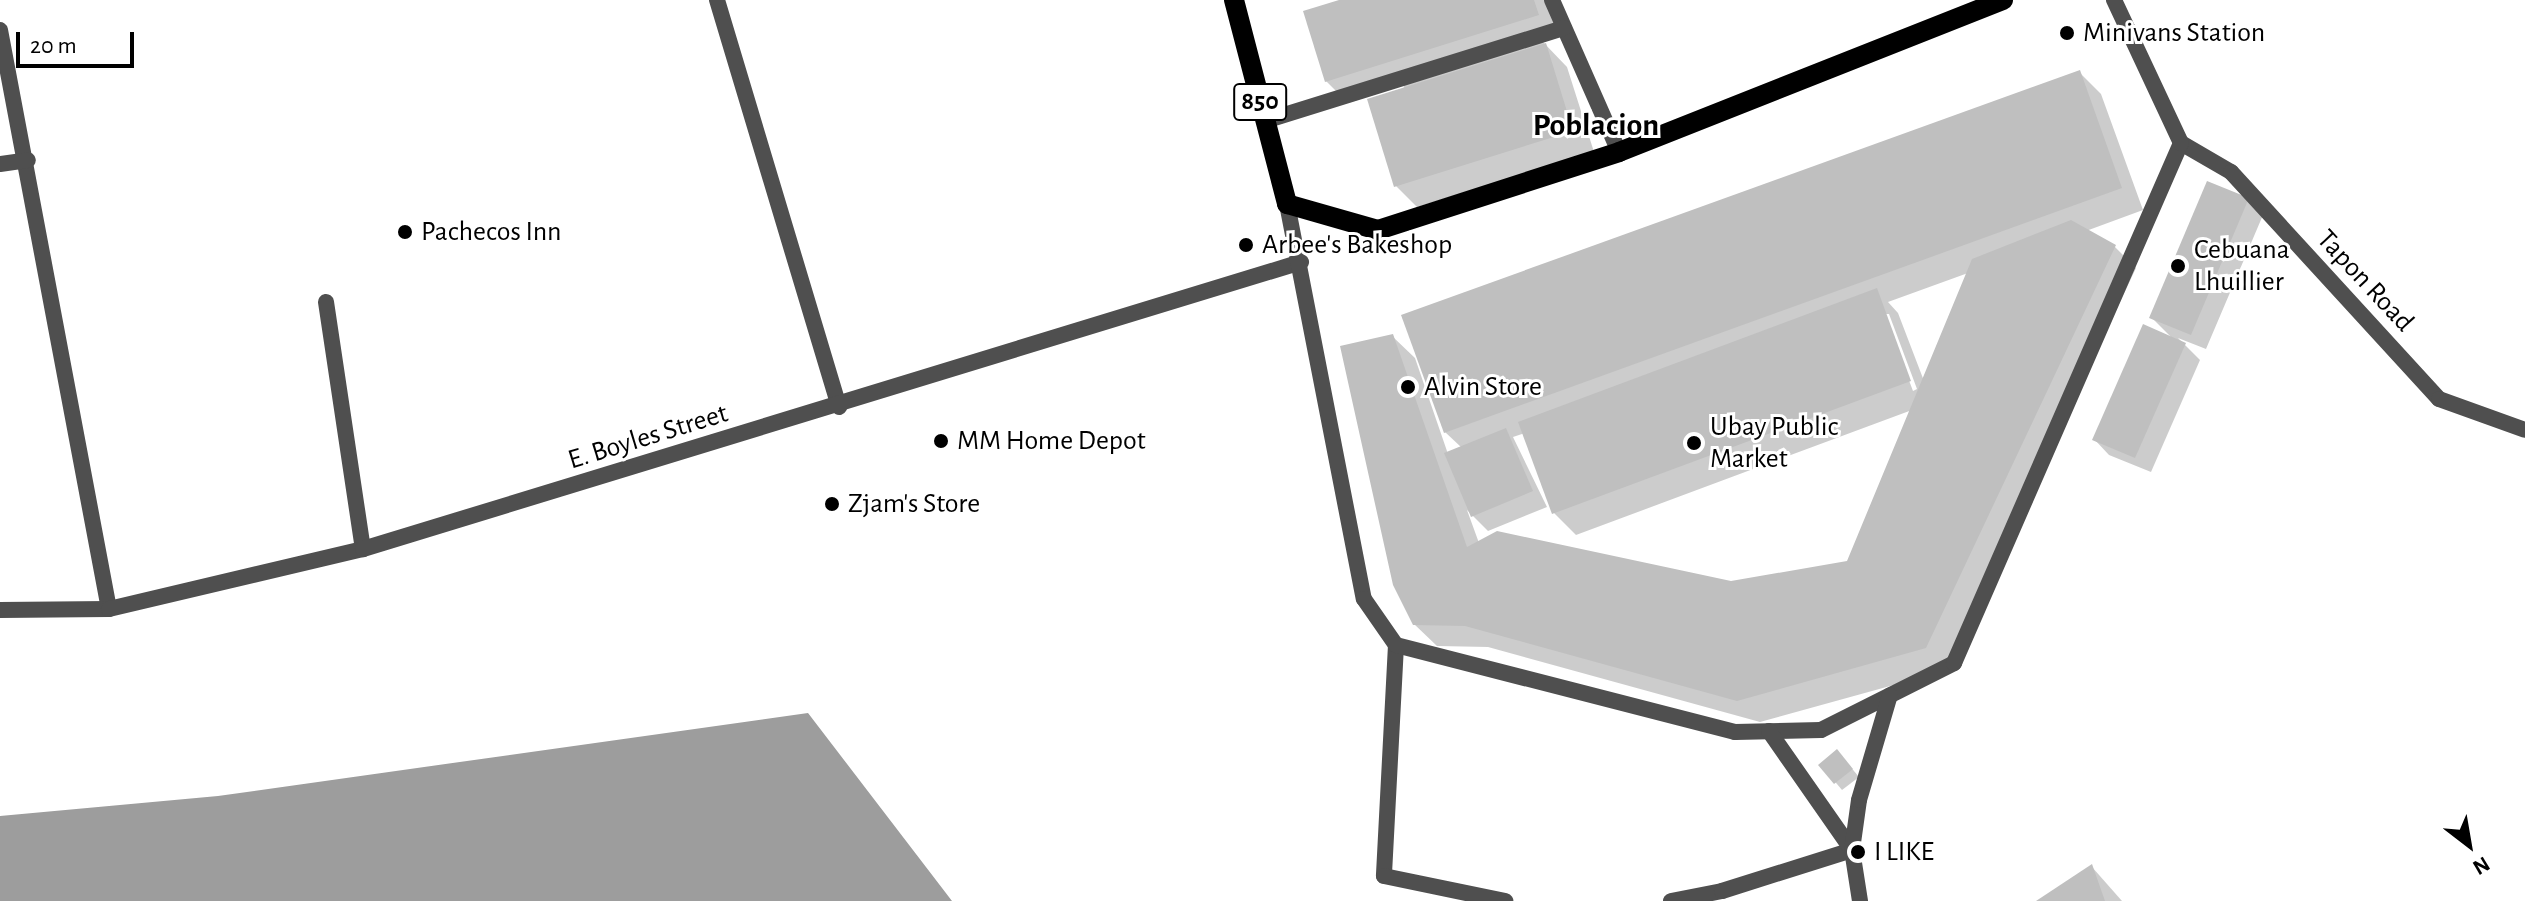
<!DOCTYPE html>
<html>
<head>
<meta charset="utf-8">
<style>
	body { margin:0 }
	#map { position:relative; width:2525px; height:901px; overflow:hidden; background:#fff; font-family:"Alegreya Sans",sans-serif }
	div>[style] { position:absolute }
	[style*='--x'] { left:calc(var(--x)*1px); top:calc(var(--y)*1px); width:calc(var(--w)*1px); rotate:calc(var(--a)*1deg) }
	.water>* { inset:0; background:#9d9d9d }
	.shadow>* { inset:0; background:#0003 }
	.building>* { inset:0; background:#bfbfbf }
	.service>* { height:16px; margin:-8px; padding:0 8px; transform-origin:8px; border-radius:8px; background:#4f4f4f }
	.minor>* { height:16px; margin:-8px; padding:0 8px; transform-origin:8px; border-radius:8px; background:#4f4f4f }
	.tertiary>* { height:16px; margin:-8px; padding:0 8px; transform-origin:8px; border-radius:8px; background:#4f4f4f }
	.primary>* { height:20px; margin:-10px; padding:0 10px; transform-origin:10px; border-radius:10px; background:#000 }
	.dots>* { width:22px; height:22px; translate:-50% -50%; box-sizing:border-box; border:4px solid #fff; border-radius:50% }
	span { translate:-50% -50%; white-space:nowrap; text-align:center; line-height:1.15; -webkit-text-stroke:6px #fff; paint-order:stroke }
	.shield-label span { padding:2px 6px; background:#fff; border:2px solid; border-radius:6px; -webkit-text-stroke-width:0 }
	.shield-label { font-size:26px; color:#000; font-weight:700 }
	.poi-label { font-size:28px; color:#000 }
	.left { translate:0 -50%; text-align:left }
	.street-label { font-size:28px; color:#000 }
	.quarter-label { font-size:32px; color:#000; font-weight:700 }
	.north { position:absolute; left:2429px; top:805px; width:80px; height:80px; -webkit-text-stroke:6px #fff; paint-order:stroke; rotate:149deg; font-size:22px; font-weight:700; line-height:32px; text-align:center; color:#000 }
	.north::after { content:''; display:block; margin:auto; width:28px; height:36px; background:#000; clip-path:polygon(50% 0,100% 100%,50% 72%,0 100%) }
	.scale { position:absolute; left:16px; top:32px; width:118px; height:36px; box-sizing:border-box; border:4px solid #000; border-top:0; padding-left:10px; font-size:24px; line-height:28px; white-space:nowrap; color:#000; -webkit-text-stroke:6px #fff; paint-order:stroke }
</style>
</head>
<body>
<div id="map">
	<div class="water">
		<div style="clip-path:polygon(808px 713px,952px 901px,0 901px,0 816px,218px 796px)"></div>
	</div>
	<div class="shadow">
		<div style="clip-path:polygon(1345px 0,1548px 0,1560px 37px,1543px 42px,1567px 67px,1594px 152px,1417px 207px,1395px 185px,1404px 85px,1348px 103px,1326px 81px)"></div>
		<div style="clip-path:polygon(evenodd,2079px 72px,2101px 94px,2143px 210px,2086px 231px,2114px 246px,2136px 268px,1948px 670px,1760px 722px,1488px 647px,1437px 646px,1414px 624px,1392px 336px,1415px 358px,1448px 454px,1462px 448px,1445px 432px,2079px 72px,1968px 273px,1924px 381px,1898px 313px,1888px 302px,1968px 273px,2079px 72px,1884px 314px,1889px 314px,1917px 389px,1913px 391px,1884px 314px,2079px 72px,1912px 410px,1849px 563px,1731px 583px,1479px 543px,1467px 510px,1488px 531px,1547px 507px,1513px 437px,1525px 433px,1554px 513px,1576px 535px,1912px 410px)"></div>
		<div style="clip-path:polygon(2248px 200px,2263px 215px,2206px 349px,2178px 338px,2200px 360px,2151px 472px,2109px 455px,2094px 439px,2173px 339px,2151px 317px)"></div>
		<div style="clip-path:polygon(1844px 759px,1859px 777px,1842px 790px,1821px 765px)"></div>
		<div style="clip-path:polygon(2092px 867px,2122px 901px,2040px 901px)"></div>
	</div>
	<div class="building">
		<div style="clip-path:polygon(1339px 0,1534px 0,1539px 15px,1325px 82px,1303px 11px)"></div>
		<div style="clip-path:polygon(1546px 43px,1573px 131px,1394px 187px,1367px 99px)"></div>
		<div style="clip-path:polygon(2080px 70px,2122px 188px,1444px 433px,1401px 315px)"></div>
		<div style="clip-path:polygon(2207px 181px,2249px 198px,2191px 335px,2149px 318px)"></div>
		<div style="clip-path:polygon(2071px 220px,2116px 245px,1926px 648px,1737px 701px,1465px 626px,1413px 625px,1393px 585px,1340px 346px,1393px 334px,1467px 547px,1497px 531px,1731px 581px,1847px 561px,1972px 259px)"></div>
		<div style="clip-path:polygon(1877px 288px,1911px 381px,1552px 514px,1518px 422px)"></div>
		<div style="clip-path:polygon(2143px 324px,2186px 343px,2135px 458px,2092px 440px)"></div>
		<div style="clip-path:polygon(1506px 428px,1533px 491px,1471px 517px,1444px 453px)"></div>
		<div style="clip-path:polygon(1837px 749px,1853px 769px,1834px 784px,1818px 765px)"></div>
		<div style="clip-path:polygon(2092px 864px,2105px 901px,2036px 901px)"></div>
	</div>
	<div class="service">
		<div style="--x:1552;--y:0;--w:166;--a:66.2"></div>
		<div style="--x:1265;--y:121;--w:313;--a:-17.3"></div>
		<div style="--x:326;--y:302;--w:250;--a:81.5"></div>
	</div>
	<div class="minor">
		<div style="--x:717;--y:0;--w:425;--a:73.3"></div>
		<div style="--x:0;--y:30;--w:589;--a:79.34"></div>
		<div style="--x:2181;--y:143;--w:58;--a:30.1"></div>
		<div style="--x:2231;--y:172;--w:308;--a:47.5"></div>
		<div style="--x:2439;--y:399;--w:91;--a:19.8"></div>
		<div style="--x:0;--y:164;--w:28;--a:-8"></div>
		<div style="--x:0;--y:610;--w:109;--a:-0.5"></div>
		<div style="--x:109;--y:609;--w:261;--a:-13.3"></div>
		<div style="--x:363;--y:549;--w:981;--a:-17.01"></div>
		<div style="--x:1396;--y:645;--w:231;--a:93"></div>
		<div style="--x:1384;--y:876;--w:124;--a:11.7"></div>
		<div style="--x:1671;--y:901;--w:52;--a:-11.1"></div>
		<div style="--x:1722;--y:891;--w:136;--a:-17.5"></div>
	</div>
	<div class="tertiary">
		<div style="--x:1287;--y:204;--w:402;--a:79"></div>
		<div style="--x:1364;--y:599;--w:56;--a:55.2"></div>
		<div style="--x:1396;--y:645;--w:350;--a:14.4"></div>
		<div style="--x:1735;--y:732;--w:86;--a:-1.3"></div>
		<div style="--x:1821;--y:730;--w:149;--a:-26.7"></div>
		<div style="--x:1954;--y:663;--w:567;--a:-66.42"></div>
		<div style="--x:2181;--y:143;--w:158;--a:-115.1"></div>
		<div style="--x:1769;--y:731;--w:145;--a:55.1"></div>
		<div style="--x:1860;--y:901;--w:52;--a:-98.9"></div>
		<div style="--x:1852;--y:850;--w:50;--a:-82"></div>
		<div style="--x:1859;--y:800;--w:109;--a:-73.6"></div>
	</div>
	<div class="primary">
		<div style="--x:1234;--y:0;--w:211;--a:75.4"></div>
		<div style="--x:1287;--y:204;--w:95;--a:15.9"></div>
		<div style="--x:1378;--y:230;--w:253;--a:-17.9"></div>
		<div style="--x:1619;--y:152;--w:413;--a:-21.6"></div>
	</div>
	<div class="dots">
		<div style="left:2067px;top:33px;background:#000"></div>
		<div style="left:405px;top:232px;background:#000"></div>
		<div style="left:1246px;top:245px;background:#000"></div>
		<div style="left:2178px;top:266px;background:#000"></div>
		<div style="left:1408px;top:387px;background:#000"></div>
		<div style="left:941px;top:441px;background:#000"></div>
		<div style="left:1694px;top:443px;background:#000"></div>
		<div style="left:832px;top:504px;background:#000"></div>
		<div style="left:1858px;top:852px;background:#000"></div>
	</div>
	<div class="shield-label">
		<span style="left:1260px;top:102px">850</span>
	</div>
	<div class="poi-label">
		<span class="left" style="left:2083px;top:33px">Minivans Station</span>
		<span class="left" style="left:421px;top:232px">Pachecos Inn</span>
		<span class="left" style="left:1262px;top:245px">Arbee's Bakeshop</span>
		<span class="left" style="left:2194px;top:266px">Cebuana<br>Lhuillier</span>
		<span class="left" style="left:1424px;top:387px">Alvin Store</span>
		<span class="left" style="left:1710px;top:443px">Ubay Public<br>Market</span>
		<span class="left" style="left:957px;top:441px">MM Home Depot</span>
		<span class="left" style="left:848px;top:504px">Zjam's Store</span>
		<span class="left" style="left:1874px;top:852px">I LIKE</span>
	</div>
	<div class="street-label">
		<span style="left:2365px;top:281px;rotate:47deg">Tapon Road</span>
		<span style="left:648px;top:437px;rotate:-17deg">E. Boyles Street</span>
	</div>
	<div class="quarter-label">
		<span style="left:1596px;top:125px">Poblacion</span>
	</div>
	<div class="north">N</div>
	<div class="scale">20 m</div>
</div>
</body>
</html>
